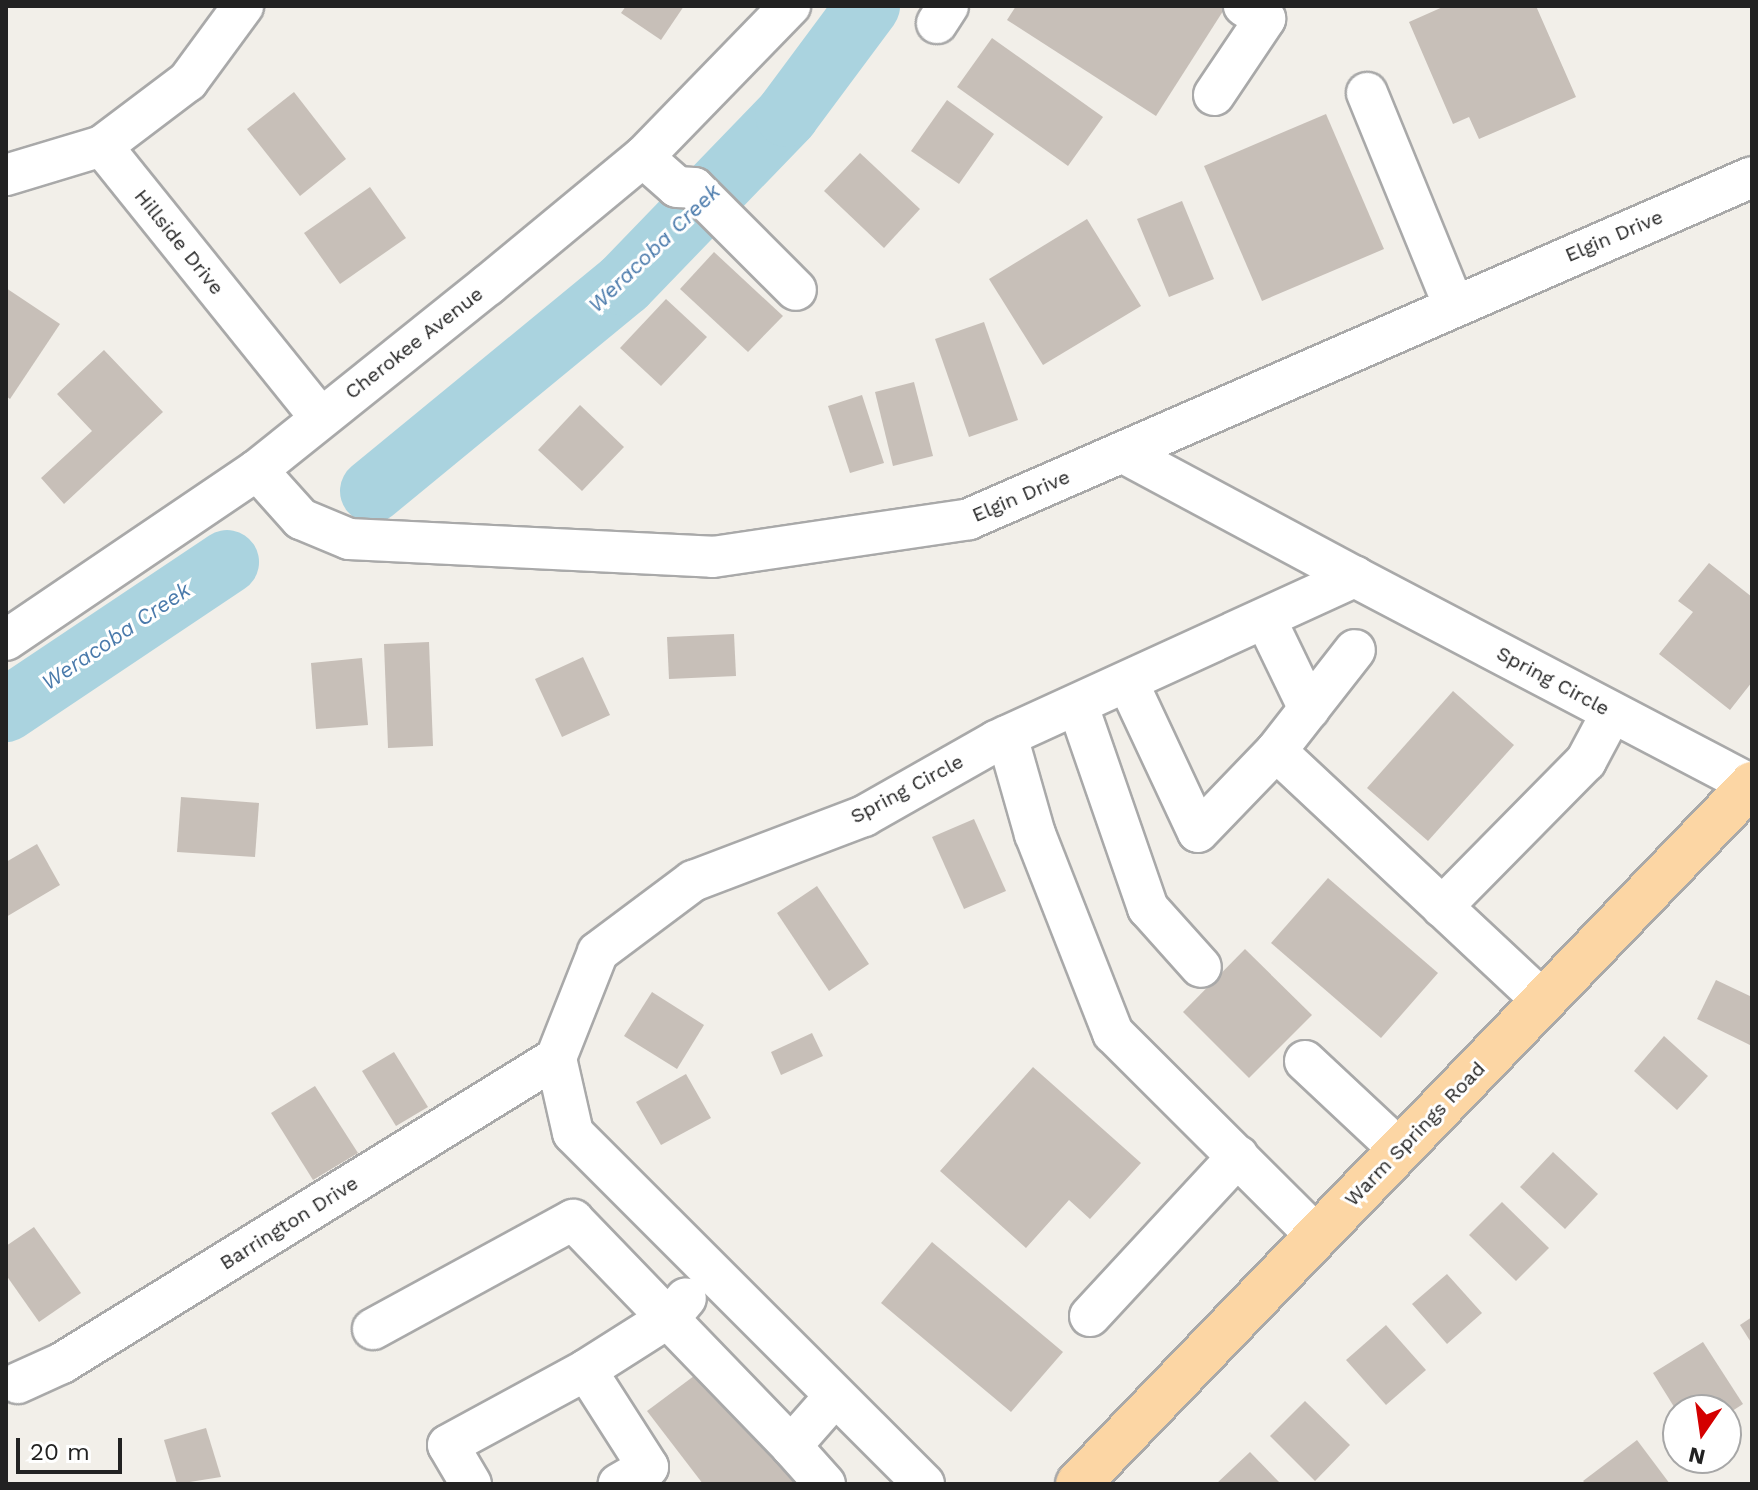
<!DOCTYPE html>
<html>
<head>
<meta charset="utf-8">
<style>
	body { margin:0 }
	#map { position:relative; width:1758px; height:1490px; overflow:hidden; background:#f2efe9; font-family:"Work Sans",sans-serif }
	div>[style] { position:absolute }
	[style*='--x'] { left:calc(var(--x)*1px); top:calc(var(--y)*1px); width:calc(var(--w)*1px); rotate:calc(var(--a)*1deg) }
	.river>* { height:64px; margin:-32px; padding:0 32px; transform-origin:32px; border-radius:32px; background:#aad3df }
	.building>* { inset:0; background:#c7bfb8 }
	.roads { filter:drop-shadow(2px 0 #a9a9a9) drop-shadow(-2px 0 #a9a9a9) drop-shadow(0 2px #a9a9a9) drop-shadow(0 -2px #a9a9a9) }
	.minor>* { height:40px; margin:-20px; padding:0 20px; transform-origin:20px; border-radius:20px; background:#fff }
	.major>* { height:44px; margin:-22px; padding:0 22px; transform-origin:22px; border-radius:22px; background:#fcd6a4 }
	span { translate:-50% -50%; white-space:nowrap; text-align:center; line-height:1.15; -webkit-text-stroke:6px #fff; paint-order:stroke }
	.street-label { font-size:20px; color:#222 }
	.water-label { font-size:22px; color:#4a7aab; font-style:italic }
	.frame { position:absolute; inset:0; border:8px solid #222; pointer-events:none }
	.north { position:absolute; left:1662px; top:1394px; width:80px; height:80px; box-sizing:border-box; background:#fff; border:2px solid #a7a7a7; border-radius:50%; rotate:193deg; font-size:22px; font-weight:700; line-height:32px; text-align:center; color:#222 }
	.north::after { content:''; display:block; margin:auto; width:28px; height:36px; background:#d40000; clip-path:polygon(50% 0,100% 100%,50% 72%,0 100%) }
	.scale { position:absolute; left:16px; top:1438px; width:106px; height:36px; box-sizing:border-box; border:4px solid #222; border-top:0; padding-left:10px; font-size:24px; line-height:28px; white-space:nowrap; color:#222; -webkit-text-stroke:6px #fff; paint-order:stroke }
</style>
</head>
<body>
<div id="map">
	<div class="river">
		<div style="--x:372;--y:491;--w:326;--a:-39.4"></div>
		<div style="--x:624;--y:284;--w:235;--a:-46"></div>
		<div style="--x:787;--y:115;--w:136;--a:-53.4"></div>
		<div style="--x:6;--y:710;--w:266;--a:-33.8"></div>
	</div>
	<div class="building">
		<div style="clip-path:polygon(626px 6px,684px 6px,661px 40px,621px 13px)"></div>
		<div style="clip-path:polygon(1016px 6px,1221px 6px,1225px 8px,1156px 116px,1007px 20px)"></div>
		<div style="clip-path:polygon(1445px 6px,1536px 6px,1576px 97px,1479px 139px,1469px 117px,1453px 124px,1409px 22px)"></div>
		<div style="clip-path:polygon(992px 38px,1103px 117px,1068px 166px,957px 87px)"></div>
		<div style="clip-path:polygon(294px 92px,346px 159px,300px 196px,247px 129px)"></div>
		<div style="clip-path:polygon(947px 100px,994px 134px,959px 184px,911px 151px)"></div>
		<div style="clip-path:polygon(1326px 114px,1384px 249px,1262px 301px,1204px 166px)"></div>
		<div style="clip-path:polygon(860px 153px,920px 209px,884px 248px,824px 191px)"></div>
		<div style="clip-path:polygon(370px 187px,406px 238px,340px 284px,304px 233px)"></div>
		<div style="clip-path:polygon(1182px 201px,1214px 279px,1169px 297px,1137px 219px)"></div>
		<div style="clip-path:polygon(1087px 219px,1141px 306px,1043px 365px,989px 279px)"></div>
		<div style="clip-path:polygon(714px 252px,783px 316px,748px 352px,680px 289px)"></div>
		<div style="clip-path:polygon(6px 288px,60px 324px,10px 399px,6px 396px)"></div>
		<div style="clip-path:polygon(666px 299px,707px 337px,661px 386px,620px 348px)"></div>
		<div style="clip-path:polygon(984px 322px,1018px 420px,969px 437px,935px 339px)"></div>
		<div style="clip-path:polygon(104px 350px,163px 412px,64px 504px,41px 478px,92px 431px,57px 394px)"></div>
		<div style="clip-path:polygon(914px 382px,933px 456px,893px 466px,875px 392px)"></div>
		<div style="clip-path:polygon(862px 395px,884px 463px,850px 473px,828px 406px)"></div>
		<div style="clip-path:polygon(580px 405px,624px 447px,582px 491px,538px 450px)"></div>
		<div style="clip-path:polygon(1709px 563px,1752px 597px,1752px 682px,1730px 710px,1659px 654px,1693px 612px,1678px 601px)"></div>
		<div style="clip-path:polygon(734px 634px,736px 676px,669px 679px,667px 637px)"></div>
		<div style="clip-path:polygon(429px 642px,433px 746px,388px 748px,384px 644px)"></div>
		<div style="clip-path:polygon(583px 657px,610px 715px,562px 737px,535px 679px)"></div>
		<div style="clip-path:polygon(362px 658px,368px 725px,316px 729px,311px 663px)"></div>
		<div style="clip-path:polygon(1453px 691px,1514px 745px,1428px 841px,1367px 788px)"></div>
		<div style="clip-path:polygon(181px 797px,259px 803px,255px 857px,177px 852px)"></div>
		<div style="clip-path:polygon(974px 819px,1006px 891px,964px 909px,932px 837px)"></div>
		<div style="clip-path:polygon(37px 844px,60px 885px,6px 917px,6px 862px)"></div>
		<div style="clip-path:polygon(1328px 878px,1438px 973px,1381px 1038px,1271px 943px)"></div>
		<div style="clip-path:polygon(817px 886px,869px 964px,829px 991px,777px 913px)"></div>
		<div style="clip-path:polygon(1245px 949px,1312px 1015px,1249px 1078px,1183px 1012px)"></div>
		<div style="clip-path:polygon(1716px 980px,1752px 997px,1752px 1046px,1697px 1019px)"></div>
		<div style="clip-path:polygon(652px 992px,704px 1025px,677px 1069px,624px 1036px)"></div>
		<div style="clip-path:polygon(812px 1033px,823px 1056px,781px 1075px,771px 1052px)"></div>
		<div style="clip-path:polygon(1664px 1036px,1708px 1076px,1677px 1110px,1634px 1071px)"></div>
		<div style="clip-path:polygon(394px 1052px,428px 1107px,396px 1126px,362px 1071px)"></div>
		<div style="clip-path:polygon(1033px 1067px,1141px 1163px,1090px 1219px,1069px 1200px,1026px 1248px,940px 1171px)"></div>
		<div style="clip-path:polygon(686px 1074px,711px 1118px,661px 1145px,636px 1102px)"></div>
		<div style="clip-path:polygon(315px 1086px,358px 1153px,313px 1180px,271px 1113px)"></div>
		<div style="clip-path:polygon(1553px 1152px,1598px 1194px,1565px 1229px,1520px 1187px)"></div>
		<div style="clip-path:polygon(1502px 1202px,1549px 1248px,1516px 1281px,1469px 1235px)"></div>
		<div style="clip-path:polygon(34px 1227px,81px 1293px,39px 1322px,6px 1275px,6px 1246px)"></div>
		<div style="clip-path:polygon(932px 1242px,1063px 1352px,1011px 1412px,881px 1303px)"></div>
		<div style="clip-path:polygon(1447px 1274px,1482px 1313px,1447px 1344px,1412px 1304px)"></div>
		<div style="clip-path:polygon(1752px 1317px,1752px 1344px,1740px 1325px)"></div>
		<div style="clip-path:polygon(1386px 1325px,1426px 1370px,1386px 1405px,1346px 1360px)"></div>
		<div style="clip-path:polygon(1703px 1342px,1743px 1404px,1726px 1415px,1676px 1410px,1653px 1373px)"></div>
		<div style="clip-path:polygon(702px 1370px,799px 1484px,703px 1484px,647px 1411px)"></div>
		<div style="clip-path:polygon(1305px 1401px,1350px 1445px,1315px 1481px,1270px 1436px)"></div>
		<div style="clip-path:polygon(206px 1428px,221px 1477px,177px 1484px,164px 1440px)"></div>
		<div style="clip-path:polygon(1637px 1440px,1670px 1484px,1586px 1484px,1583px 1481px)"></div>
		<div style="clip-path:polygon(1250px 1452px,1281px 1484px,1216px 1484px)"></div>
	</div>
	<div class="roads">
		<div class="minor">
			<div style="--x:937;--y:23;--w:20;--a:-57"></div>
			<div style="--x:1367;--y:93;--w:230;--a:67.8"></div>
			<div style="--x:1214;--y:95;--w:92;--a:-56.1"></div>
			<div style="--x:1265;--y:19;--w:25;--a:-148"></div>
			<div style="--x:102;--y:146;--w:346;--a:51.2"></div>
			<div style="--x:643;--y:157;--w:45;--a:41.4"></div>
			<div style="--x:677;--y:187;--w:17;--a:3"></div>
			<div style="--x:694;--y:188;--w:144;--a:45"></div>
			<div style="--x:6;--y:175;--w:100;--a:-16.8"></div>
			<div style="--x:102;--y:146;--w:108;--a:-37.1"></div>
			<div style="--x:188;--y:81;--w:93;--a:-53.7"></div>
			<div style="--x:1124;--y:453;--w:262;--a:28.2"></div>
			<div style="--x:257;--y:470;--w:66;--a:48.1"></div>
			<div style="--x:301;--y:519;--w:52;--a:22.6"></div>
			<div style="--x:349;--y:539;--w:364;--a:2.8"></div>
			<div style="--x:713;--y:557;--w:259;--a:-8.4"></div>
			<div style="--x:969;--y:519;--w:854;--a:-23.59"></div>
			<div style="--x:1266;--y:620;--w:99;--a:64.2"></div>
			<div style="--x:6;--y:640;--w:303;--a:-34.1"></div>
			<div style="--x:257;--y:470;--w:296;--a:-38.7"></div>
			<div style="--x:488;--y:285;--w:201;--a:-39.6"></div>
			<div style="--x:643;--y:157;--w:211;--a:-45.8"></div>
			<div style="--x:1129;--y:685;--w:162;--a:64.9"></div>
			<div style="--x:1198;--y:832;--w:112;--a:-46.1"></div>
			<div style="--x:1276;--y:751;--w:128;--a:-52"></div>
			<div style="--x:1078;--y:706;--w:214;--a:70.9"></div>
			<div style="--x:1148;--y:908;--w:79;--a:48.1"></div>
			<div style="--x:1007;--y:736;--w:102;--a:74.1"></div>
			<div style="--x:1035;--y:834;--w:214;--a:68.6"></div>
			<div style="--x:1113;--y:1033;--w:288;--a:44.9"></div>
			<div style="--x:1276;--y:751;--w:366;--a:43.1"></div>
			<div style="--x:1442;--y:907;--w:205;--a:-45.4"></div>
			<div style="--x:1586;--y:761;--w:55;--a:-62"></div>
			<div style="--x:1305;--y:1061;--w:130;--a:43.1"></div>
			<div style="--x:1090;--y:1316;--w:218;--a:-47.2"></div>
			<div style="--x:373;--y:1329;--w:228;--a:-28.6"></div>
			<div style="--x:573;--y:1220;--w:314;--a:46"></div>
			<div style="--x:586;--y:1370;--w:101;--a:-32.4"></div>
			<div style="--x:671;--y:1316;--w:23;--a:-50"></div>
			<div style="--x:18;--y:1383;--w:48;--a:-24.4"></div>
			<div style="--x:62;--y:1363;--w:581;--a:-31.69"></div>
			<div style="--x:471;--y:1484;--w:45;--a:-120.5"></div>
			<div style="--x:448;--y:1445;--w:157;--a:-28.5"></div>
			<div style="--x:586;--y:1370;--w:115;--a:57.4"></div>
			<div style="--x:648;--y:1467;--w:34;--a:150"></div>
			<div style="--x:825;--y:1484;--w:51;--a:-131.8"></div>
			<div style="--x:791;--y:1446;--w:65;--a:-48.7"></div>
			<div style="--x:924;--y:1484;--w:496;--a:-135"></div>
			<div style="--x:573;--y:1133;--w:77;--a:-102.8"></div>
			<div style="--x:556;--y:1058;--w:114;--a:-68.4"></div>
			<div style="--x:598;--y:952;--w:119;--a:-36.8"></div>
			<div style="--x:693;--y:881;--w:183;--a:-20.8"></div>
			<div style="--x:864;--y:816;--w:152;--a:-29.6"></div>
			<div style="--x:996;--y:741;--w:395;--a:-24.6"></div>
			<div style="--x:1355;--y:577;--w:447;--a:27.7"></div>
		</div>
		<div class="major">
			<div style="--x:1078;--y:1484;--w:972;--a:-46.08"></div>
		</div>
	</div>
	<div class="street-label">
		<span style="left:1614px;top:236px;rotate:-23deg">Elgin Drive</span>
		<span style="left:179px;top:242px;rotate:51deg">Hillside Drive</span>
		<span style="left:414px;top:343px;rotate:-38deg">Cherokee Avenue</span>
		<span style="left:1021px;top:496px;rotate:-23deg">Elgin Drive</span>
		<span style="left:1553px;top:681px;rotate:28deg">Spring Circle</span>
		<span style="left:907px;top:789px;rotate:-28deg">Spring Circle</span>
		<span style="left:1415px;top:1134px;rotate:-46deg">Warm Springs Road</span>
		<span style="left:289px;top:1223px;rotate:-32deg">Barrington Drive</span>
	</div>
	<div class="water-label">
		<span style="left:654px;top:248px;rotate:-44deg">Weracoba Creek</span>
		<span style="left:116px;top:636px;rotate:-34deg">Weracoba Creek</span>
	</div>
	<div class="frame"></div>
	<div class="north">N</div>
	<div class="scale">20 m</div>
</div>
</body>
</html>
